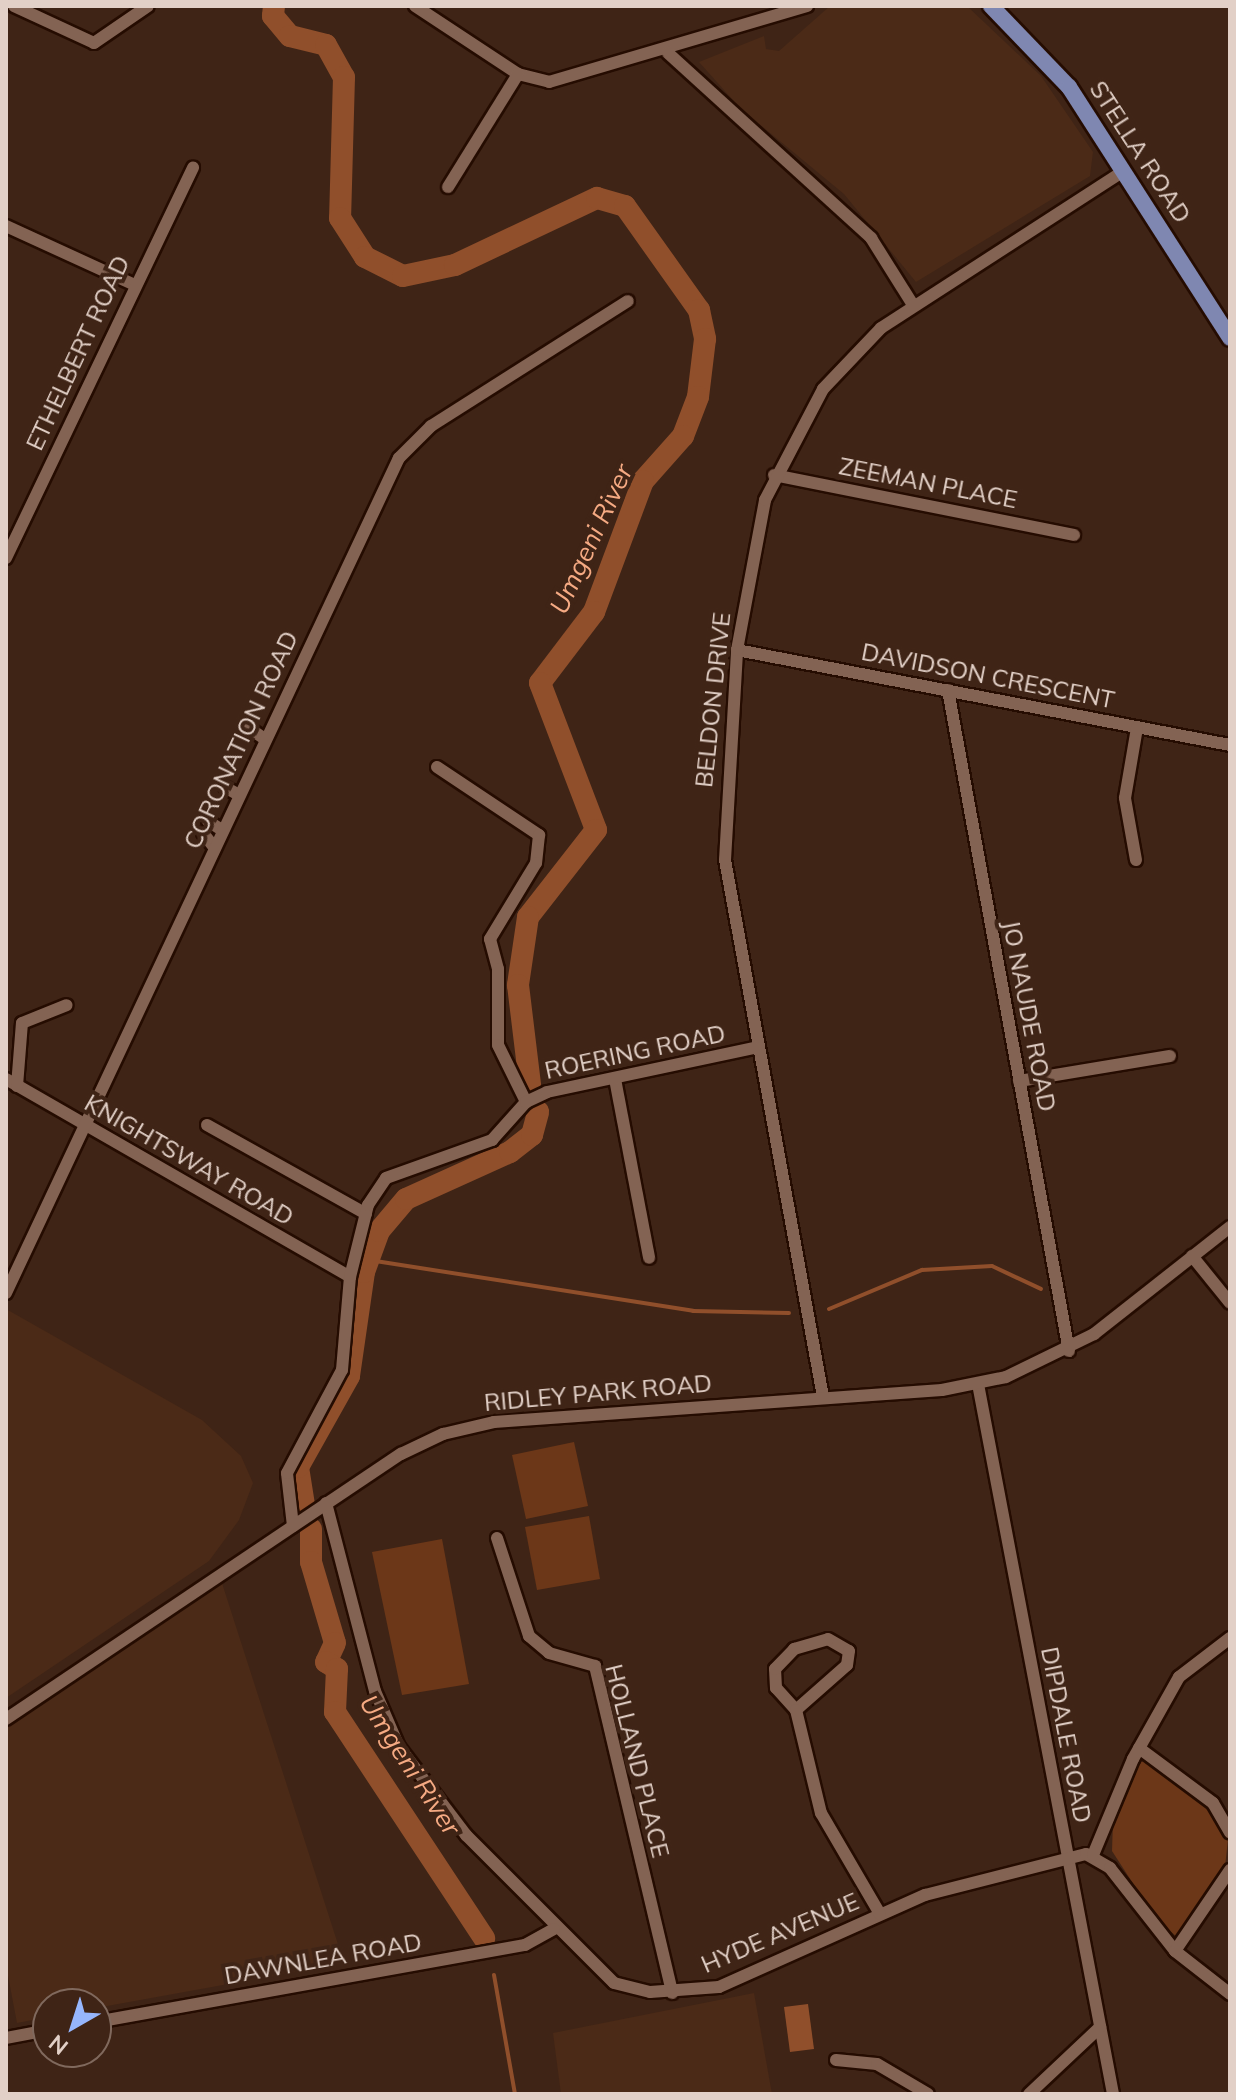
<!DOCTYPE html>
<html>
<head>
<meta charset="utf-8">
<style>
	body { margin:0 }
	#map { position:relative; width:1236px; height:2100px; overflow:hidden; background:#3f2416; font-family:Mulish,sans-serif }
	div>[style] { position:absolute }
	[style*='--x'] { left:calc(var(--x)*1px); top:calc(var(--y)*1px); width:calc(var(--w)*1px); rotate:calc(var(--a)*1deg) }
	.built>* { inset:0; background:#4b2a17 }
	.green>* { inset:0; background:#6c3718 }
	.water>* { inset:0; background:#904f2b }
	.stream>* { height:4px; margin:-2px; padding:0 2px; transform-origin:2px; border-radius:2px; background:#904f2b }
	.river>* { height:22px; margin:-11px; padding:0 11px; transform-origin:11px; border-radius:11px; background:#904f2b }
	.roads { filter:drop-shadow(2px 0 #250c01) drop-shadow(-2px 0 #250c01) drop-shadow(0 2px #250c01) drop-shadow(0 -2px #250c01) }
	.minor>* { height:12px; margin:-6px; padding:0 6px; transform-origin:6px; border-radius:6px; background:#836353 }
	.major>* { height:16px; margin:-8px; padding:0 8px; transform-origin:8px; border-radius:8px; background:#7f87b1 }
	span { translate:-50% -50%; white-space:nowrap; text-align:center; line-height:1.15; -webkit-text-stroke:8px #3f2416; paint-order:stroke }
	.street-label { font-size:24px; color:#e2d0c7 }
	.water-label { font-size:26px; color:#f5aa83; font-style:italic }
	.frame { position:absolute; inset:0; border:8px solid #e2d0c7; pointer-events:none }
	.north { position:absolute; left:32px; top:1988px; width:80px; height:80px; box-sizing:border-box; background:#3f2416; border:2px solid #80695d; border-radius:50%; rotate:219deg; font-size:22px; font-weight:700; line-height:32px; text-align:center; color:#e2d0c7 }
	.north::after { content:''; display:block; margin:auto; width:28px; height:36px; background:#96b6fd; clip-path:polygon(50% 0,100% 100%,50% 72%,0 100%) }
</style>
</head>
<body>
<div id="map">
	<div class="built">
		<div style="clip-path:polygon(830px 6px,967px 6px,1041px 76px,1093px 152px,1090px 176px,916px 282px,844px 194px,741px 109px,699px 62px,764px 36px,766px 49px,779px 51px)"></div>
		<div style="clip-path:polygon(6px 1309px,202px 1420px,241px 1456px,253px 1483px,239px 1520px,209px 1561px,6px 1698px)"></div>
		<div style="clip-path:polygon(221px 1580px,344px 1963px,96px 2008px,48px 2004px,48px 2017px,17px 2023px,6px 1965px,6px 1722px)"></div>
		<div style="clip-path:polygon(754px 1993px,772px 2094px,561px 2094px,553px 2033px)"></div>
	</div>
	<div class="green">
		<div style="clip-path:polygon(574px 1442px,588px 1506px,526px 1519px,512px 1455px)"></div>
		<div style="clip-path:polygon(589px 1516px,600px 1579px,537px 1590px,525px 1527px)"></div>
		<div style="clip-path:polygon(442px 1539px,469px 1684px,402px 1695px,372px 1552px)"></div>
		<div style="clip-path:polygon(1147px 1761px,1202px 1798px,1228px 1839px,1225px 1867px,1177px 1937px,1156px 1919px,1112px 1851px,1113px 1821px,1138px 1762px)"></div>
	</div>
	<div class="water">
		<div style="clip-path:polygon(808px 2004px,814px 2049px,790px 2052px,784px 2007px)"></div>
	</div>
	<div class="stream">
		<div style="--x:369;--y:1260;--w:328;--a:8.9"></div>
		<div style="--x:693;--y:1311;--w:96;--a:1.2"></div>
		<div style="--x:829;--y:1309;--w:101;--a:-22.8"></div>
		<div style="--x:922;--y:1270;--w:70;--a:-3.3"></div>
		<div style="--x:992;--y:1266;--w:54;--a:25.1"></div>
		<div style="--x:494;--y:1975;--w:121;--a:80"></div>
	</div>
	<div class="river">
		<div style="--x:274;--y:6;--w:10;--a:96"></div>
		<div style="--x:273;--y:16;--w:26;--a:50"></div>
		<div style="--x:290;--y:36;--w:37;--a:14"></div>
		<div style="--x:326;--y:45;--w:37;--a:61"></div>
		<div style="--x:344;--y:77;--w:141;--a:91.6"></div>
		<div style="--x:340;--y:218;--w:46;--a:57.3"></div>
		<div style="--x:365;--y:257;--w:42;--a:26.6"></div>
		<div style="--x:403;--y:276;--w:53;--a:-11.9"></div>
		<div style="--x:455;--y:265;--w:157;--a:-25.3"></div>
		<div style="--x:597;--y:198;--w:29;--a:16"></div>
		<div style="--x:625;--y:206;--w:128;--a:54.6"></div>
		<div style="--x:699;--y:310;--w:30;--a:78"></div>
		<div style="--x:705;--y:339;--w:58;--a:96.9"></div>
		<div style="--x:698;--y:397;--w:42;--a:111"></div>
		<div style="--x:683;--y:436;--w:60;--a:131.6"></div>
		<div style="--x:643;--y:481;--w:140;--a:110.5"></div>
		<div style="--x:594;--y:612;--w:89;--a:127.3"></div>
		<div style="--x:540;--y:683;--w:157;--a:69.1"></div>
		<div style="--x:596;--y:830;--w:110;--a:128"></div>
		<div style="--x:528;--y:917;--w:69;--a:98.4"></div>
		<div style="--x:518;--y:985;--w:100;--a:83.1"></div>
		<div style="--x:304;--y:1505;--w:38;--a:-99"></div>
		<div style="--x:298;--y:1467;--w:104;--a:-60.7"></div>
		<div style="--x:349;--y:1376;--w:105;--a:-81.8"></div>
		<div style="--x:364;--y:1272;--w:44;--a:-69.9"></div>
		<div style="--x:379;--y:1231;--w:42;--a:-49.8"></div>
		<div style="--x:406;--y:1199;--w:114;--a:-24.3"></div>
		<div style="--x:510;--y:1152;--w:28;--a:-38"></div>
		<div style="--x:532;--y:1135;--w:24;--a:-75"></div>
		<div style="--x:311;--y:1529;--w:33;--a:90"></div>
		<div style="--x:311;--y:1562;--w:84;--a:73.5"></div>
		<div style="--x:335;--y:1643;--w:21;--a:115"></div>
		<div style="--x:326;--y:1662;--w:13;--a:32"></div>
		<div style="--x:337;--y:1669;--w:43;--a:92.7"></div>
		<div style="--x:335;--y:1712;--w:271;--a:56.6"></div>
	</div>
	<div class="roads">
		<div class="minor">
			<div style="--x:14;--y:6;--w:88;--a:24.8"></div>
			<div style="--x:94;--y:43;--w:65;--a:-34.4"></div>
			<div style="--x:415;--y:6;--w:123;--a:33.4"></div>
			<div style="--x:518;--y:74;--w:32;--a:14"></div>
			<div style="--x:549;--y:82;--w:269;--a:-16.4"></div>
			<div style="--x:668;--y:53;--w:275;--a:42.3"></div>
			<div style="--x:871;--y:238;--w:79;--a:57.9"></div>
			<div style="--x:448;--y:187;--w:133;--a:-58.2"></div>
			<div style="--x:6;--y:226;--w:142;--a:24.6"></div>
			<div style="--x:774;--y:475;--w:306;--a:11.3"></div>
			<div style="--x:6;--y:558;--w:433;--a:-64.4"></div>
			<div style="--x:737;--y:650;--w:502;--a:10.91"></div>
			<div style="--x:948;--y:690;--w:672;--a:79.63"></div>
			<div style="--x:249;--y:728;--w:19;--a:35"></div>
			<div style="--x:437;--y:767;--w:123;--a:33.7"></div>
			<div style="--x:539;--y:835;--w:28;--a:96"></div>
			<div style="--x:536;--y:863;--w:89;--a:121.2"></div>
			<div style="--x:490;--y:939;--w:31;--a:75"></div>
			<div style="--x:498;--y:969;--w:76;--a:90"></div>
			<div style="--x:498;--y:1045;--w:64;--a:63.8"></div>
			<div style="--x:225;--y:787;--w:16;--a:30"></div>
			<div style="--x:208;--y:821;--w:17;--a:33"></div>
			<div style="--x:203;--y:833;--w:18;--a:52"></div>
			<div style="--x:1136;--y:860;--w:63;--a:-100.1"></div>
			<div style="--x:1125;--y:798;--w:71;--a:-80.3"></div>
			<div style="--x:6;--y:1079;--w:397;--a:29.9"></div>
			<div style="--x:615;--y:1079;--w:182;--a:79.2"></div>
			<div style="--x:1019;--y:1081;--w:153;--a:-9.4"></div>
			<div style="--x:17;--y:1086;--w:63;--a:-85.5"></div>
			<div style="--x:22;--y:1023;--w:48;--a:-21.8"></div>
			<div style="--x:207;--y:1125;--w:182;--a:29.2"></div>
			<div style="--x:1192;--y:1256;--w:60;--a:51"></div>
			<div style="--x:6;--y:1293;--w:923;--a:-64.8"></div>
			<div style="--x:399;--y:458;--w:45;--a:-45"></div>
			<div style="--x:431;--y:426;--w:233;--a:-32.4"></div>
			<div style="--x:978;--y:1384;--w:723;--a:79.23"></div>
			<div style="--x:823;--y:1397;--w:546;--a:-100.34"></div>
			<div style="--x:725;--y:860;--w:210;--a:-86.7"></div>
			<div style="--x:737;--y:650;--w:153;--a:-79.4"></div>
			<div style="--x:765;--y:500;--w:125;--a:-62.4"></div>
			<div style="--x:823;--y:389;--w:84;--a:-46.4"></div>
			<div style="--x:881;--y:328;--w:289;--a:-32.9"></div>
			<div style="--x:326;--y:1503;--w:194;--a:75.4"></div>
			<div style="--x:375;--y:1691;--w:61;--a:66.8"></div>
			<div style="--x:399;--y:1747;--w:111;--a:52.7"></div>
			<div style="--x:466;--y:1835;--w:209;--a:45"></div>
			<div style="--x:614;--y:1983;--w:37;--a:14"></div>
			<div style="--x:650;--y:1992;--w:69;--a:-4.1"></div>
			<div style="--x:719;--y:1987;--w:226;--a:-24.1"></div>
			<div style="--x:925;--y:1895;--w:166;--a:-14.3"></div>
			<div style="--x:1086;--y:1854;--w:28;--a:30"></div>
			<div style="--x:1110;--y:1868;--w:105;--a:51.9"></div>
			<div style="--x:1175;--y:1951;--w:70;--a:38"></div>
			<div style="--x:293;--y:1526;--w:53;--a:-96.5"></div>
			<div style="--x:287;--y:1473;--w:117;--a:-61.9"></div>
			<div style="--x:342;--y:1370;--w:93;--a:-85.1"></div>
			<div style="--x:350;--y:1277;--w:74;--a:-76"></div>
			<div style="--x:368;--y:1205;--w:32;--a:-56"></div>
			<div style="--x:386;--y:1178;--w:113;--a:-19.7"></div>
			<div style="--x:492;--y:1140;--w:51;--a:-48.2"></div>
			<div style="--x:526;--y:1102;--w:23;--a:-25"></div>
			<div style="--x:547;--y:1092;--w:212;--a:-12"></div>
			<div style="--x:497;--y:1538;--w:103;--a:71.9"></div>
			<div style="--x:529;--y:1636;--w:26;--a:40"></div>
			<div style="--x:549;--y:1653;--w:48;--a:15.8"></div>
			<div style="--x:595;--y:1666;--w:336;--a:76.7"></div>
			<div style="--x:828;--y:1639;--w:24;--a:30"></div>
			<div style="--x:849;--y:1651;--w:14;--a:98"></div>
			<div style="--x:847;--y:1665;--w:68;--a:138.6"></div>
			<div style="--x:796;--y:1710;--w:30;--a:-132"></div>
			<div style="--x:776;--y:1688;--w:19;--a:-93"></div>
			<div style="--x:775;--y:1669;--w:28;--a:-46"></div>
			<div style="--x:794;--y:1649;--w:35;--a:-16"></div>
			<div style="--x:796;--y:1710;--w:106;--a:76.4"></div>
			<div style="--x:821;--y:1813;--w:117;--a:59.7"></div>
			<div style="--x:6;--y:1719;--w:476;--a:-33.9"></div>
			<div style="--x:401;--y:1454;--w:47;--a:-25.5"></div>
			<div style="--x:443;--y:1434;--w:52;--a:-13.2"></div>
			<div style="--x:494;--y:1422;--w:449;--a:-4.1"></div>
			<div style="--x:942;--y:1390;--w:65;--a:-11.5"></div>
			<div style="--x:1006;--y:1377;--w:98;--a:-26"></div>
			<div style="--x:1094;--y:1334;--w:173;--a:-38.2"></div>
			<div style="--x:1139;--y:1748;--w:92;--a:36.6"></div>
			<div style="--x:1213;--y:1803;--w:34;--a:60"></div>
			<div style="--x:1093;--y:1855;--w:104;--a:-67.4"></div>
			<div style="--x:1133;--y:1759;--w:94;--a:-60.7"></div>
			<div style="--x:1179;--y:1677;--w:64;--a:-37.4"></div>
			<div style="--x:1175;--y:1951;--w:98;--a:-55.8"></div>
			<div style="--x:96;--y:2022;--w:436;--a:-10.2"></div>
			<div style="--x:525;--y:1945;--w:33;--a:-29"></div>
			<div style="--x:6;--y:2038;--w:43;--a:-10.8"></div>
			<div style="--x:836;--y:2060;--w:41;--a:5.6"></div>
			<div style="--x:877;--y:2064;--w:59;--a:30.5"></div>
			<div style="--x:1029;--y:2094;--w:98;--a:-43.3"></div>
		</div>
		<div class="major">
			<div style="--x:991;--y:6;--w:112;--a:46.1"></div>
			<div style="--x:1069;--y:87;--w:298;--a:57.3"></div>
		</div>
	</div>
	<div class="street-label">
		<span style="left:1140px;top:152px;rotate:57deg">STELLA ROAD</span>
		<span style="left:78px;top:353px;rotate:-65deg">ETHELBERT ROAD</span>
		<span style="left:928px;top:483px;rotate:11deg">ZEEMAN PLACE</span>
		<span style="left:988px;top:676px;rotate:11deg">DAVIDSON CRESCENT</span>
		<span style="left:713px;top:700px;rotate:-84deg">BELDON DRIVE</span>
		<span style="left:241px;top:740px;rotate:-65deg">CORONATION ROAD</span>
		<span style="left:1029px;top:1016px;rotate:79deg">JO NAUDE ROAD</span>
		<span style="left:635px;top:1052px;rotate:-12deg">ROERING ROAD</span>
		<span style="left:189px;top:1160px;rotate:30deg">KNIGHTSWAY ROAD</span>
		<span style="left:598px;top:1393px;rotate:-5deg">RIDLEY PARK ROAD</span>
		<span style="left:1066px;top:1735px;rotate:79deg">DIPDALE ROAD</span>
		<span style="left:637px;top:1761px;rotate:76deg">HOLLAND PLACE</span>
		<span style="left:780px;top:1933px;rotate:-23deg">HYDE AVENUE</span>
		<span style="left:323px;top:1959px;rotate:-10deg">DAWNLEA ROAD</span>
	</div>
	<div class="water-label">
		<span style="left:591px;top:539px;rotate:-65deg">Umgeni River</span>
		<span style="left:410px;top:1765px;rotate:57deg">Umgeni River</span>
	</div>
	<div class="frame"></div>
	<div class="north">N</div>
</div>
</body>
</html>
